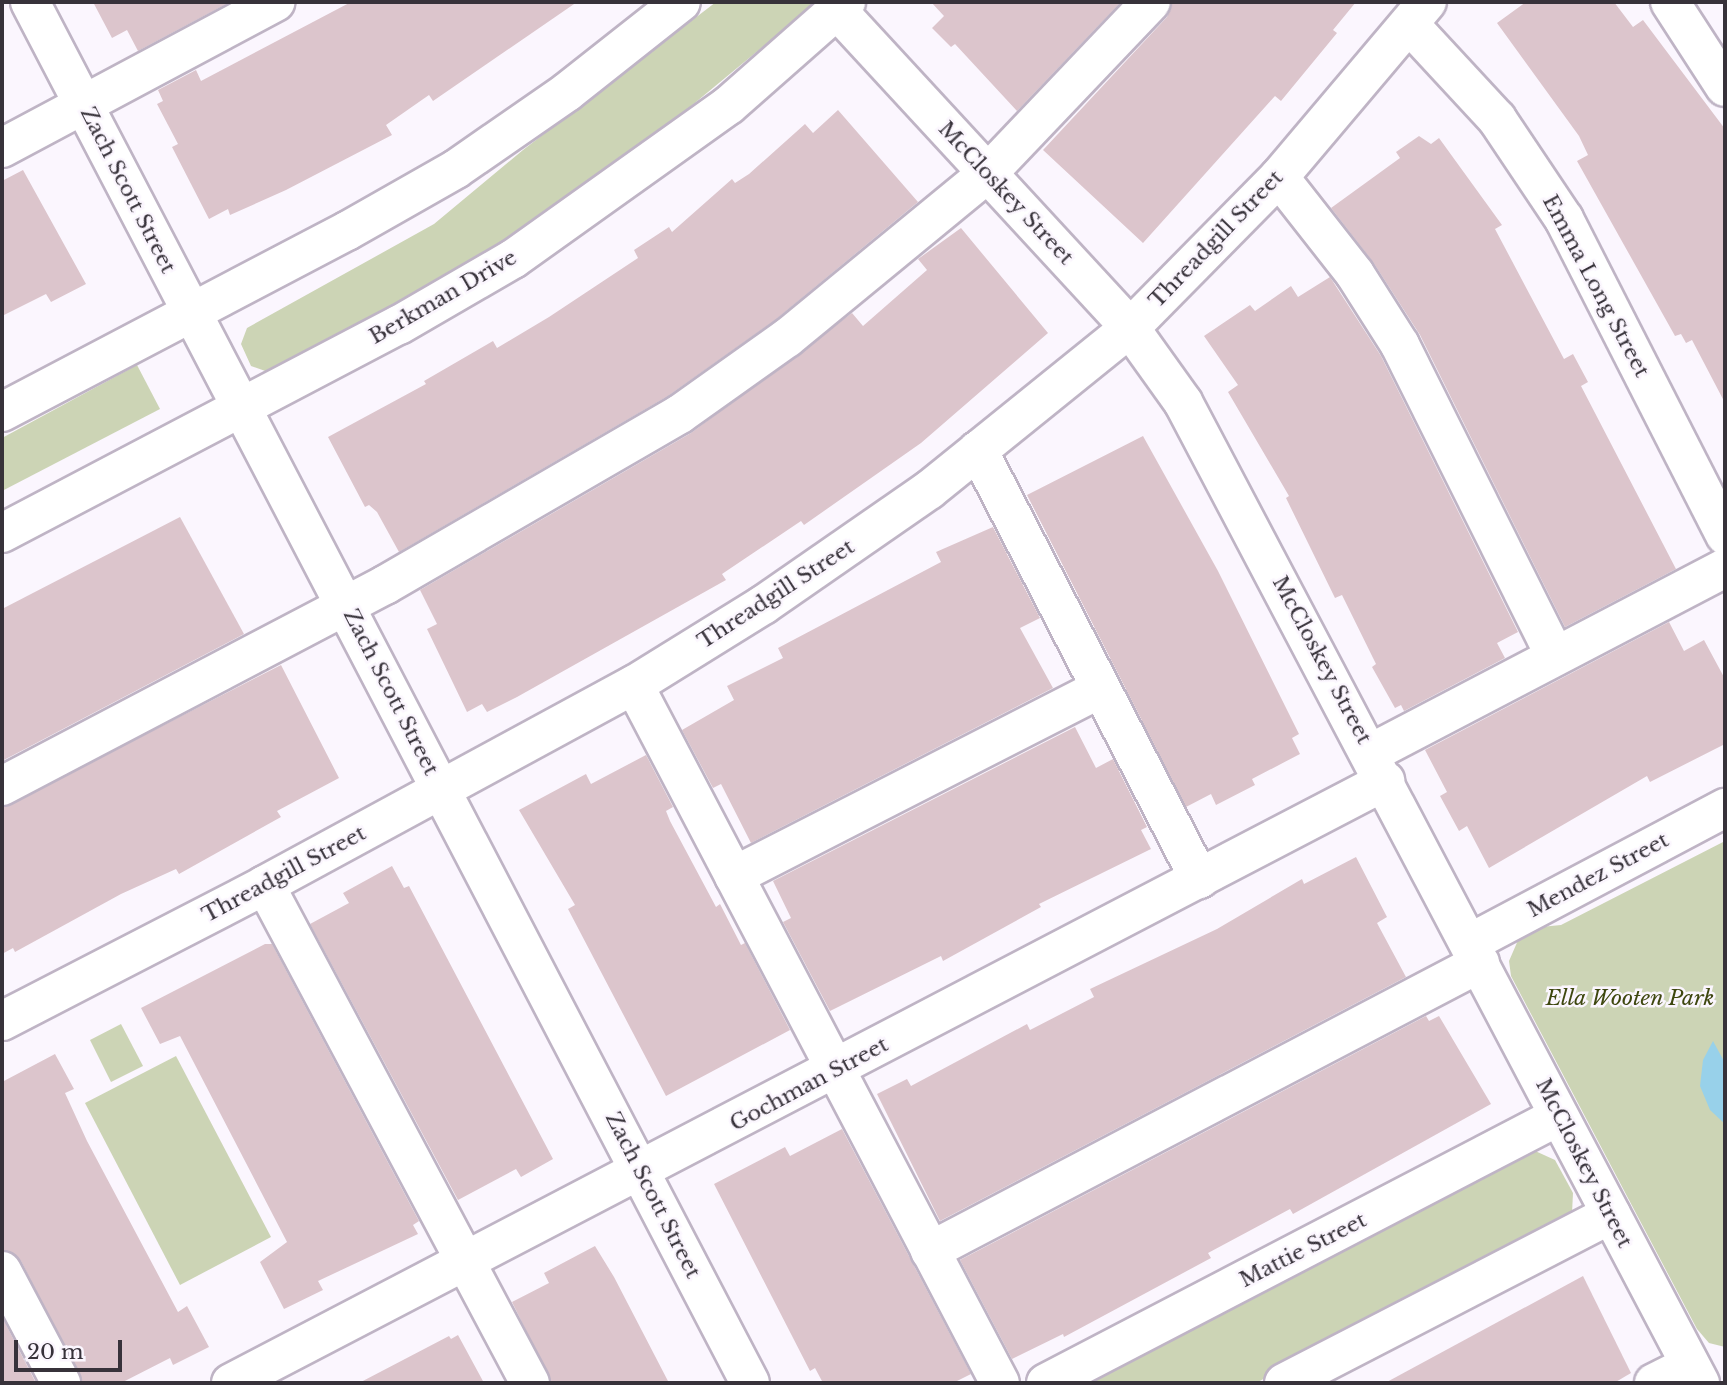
<!DOCTYPE html>
<html>
<head>
<meta charset="utf-8">
<style>
	body { margin:0 }
	#map { position:relative; width:1727px; height:1385px; overflow:hidden; background:#fbf6fe; font-family:"Libre Baskerville",serif }
	div>[style] { position:absolute }
	[style*='--x'] { left:calc(var(--x)*1px); top:calc(var(--y)*1px); width:calc(var(--w)*1px); rotate:calc(var(--a)*1deg) }
	.green>* { inset:0; background:#ccd4b5 }
	.water>* { inset:0; background:#98d1ea }
	.building>* { inset:0; background:#dcc5cc }
	.roads { filter:drop-shadow(2px 0 #bfb4c5) drop-shadow(-2px 0 #bfb4c5) drop-shadow(0 2px #bfb4c5) drop-shadow(0 -2px #bfb4c5) }
	.minor>* { height:38px; margin:-19px; padding:0 19px; transform-origin:19px; border-radius:19px; background:#fff }
	span { translate:-50% -50%; white-space:nowrap; text-align:center; line-height:1.15; -webkit-text-stroke:5px #fbf6fe; paint-order:stroke }
	.street-label { font-size:21px; color:#37323a }
	.park-label { font-size:21px; color:#3e470f; font-style:italic }
	.frame { position:absolute; inset:0; border:4px solid #37323a; pointer-events:none }
	.scale { position:absolute; left:14px; top:1340px; width:108px; height:32px; box-sizing:border-box; border:4px solid #37323a; border-top:0; padding-left:9px; font-size:21px; line-height:24px; white-space:nowrap; color:#37323a; -webkit-text-stroke:5px #fbf6fe; paint-order:stroke }
</style>
</head>
<body>
<div id="map">
	<div class="green">
		<div style="clip-path:polygon(716px 2px,817px 2px,656px 135px,493px 248px,271px 373px,251px 366px,241px 344px,247px 328px,434px 224px,523px 150px)"></div>
		<div style="clip-path:polygon(137px 365px,160px 409px,2px 491px,2px 438px)"></div>
		<div style="clip-path:polygon(1725px 841px,1725px 1347px,1709px 1343px,1697px 1329px,1511px 976px,1509px 961px,1519px 938px,1541px 927px,1561px 925px)"></div>
		<div style="clip-path:polygon(121px 1024px,143px 1066px,111px 1082px,90px 1040px)"></div>
		<div style="clip-path:polygon(176px 1056px,271px 1237px,180px 1285px,85px 1103px)"></div>
		<div style="clip-path:polygon(1533px 1150px,1555px 1160px,1573px 1193px,1572px 1213px,1256px 1383px,1087px 1383px)"></div>
	</div>
	<div class="water">
		<div style="clip-path:polygon(1713px 1041px,1725px 1063px,1725px 1124px,1710px 1110px,1700px 1086px,1703px 1060px)"></div>
	</div>
	<div class="building">
		<div style="clip-path:polygon(93px 2px,230px 2px,138px 51px,127px 30px,112px 38px)"></div>
		<div style="clip-path:polygon(351px 2px,577px 2px,433px 101px,429px 95px,386px 125px,392px 135px,286px 190px,230px 215px,228px 209px,209px 219px,172px 147px,178px 144px,157px 104px,163px 101px,158px 90px,196px 70px,201px 81px)"></div>
		<div style="clip-path:polygon(931px 2px,1121px 2px,1017px 111px,955px 44px,951px 47px,932px 28px,944px 16px)"></div>
		<div style="clip-path:polygon(1172px 2px,1356px 2px,1333px 30px,1337px 33px,1281px 101px,1275px 96px,1143px 243px,1043px 150px,1167px 17px)"></div>
		<div style="clip-path:polygon(1526px 2px,1614px 2px,1633px 27px,1643px 20px,1725px 129px,1725px 403px,1692px 340px,1686px 343px,1681px 334px,1675px 336px,1577px 161px,1588px 155px,1579px 136px,1497px 23px)"></div>
		<div style="clip-path:polygon(838px 110px,918px 202px,774px 321px,668px 396px,399px 552px,377px 512px,369px 505px,365px 507px,328px 437px,426px 384px,424px 381px,493px 341px,497px 348px,549px 317px,638px 258px,634px 250px,669px 227px,672px 232px,732px 179px,735px 183px,749px 174px,805px 124px,813px 133px)"></div>
		<div style="clip-path:polygon(1419px 136px,1431px 144px,1439px 138px,1502px 225px,1495px 229px,1564px 359px,1573px 354px,1588px 382px,1581px 386px,1676px 569px,1565px 627px,1420px 335px,1373px 262px,1331px 208px,1400px 158px,1396px 152px)"></div>
		<div style="clip-path:polygon(23px 170px,86px 284px,51px 302px,46px 294px,2px 316px,2px 181px)"></div>
		<div style="clip-path:polygon(961px 228px,1048px 333px,921px 443px,804px 525px,801px 521px,722px 574px,726px 580px,517px 697px,487px 712px,482px 704px,467px 712px,427px 629px,437px 624px,420px 590px,691px 433px,852px 313px,863px 326px,927px 270px,918px 259px)"></div>
		<div style="clip-path:polygon(1330px 277px,1381px 356px,1518px 632px,1497px 643px,1505px 658px,1404px 711px,1401px 705px,1395px 708px,1372px 667px,1376px 664px,1342px 595px,1335px 598px,1286px 498px,1289px 496px,1228px 392px,1238px 385px,1204px 336px,1250px 305px,1255px 311px,1291px 286px,1298px 297px)"></div>
		<div style="clip-path:polygon(1143px 436px,1218px 571px,1299px 734px,1292px 738px,1300px 754px,1252px 779px,1255px 785px,1216px 805px,1211px 794px,1186px 807px,1027px 495px)"></div>
		<div style="clip-path:polygon(180px 517px,244px 634px,2px 761px,2px 609px)"></div>
		<div style="clip-path:polygon(993px 527px,1040px 618px,1020px 628px,1053px 688px,751px 843px,721px 784px,713px 788px,682px 730px,734px 700px,727px 686px,783px 658px,778px 648px,941px 562px,936px 552px)"></div>
		<div style="clip-path:polygon(1669px 622px,1684px 651px,1704px 640px,1725px 679px,1725px 744px,1650px 782px,1647px 776px,1489px 868px,1467px 826px,1459px 831px,1440px 796px,1447px 792px,1425px 750px)"></div>
		<div style="clip-path:polygon(281px 665px,339px 778px,277px 811px,281px 817px,179px 874px,176px 869px,121px 894px,15px 952px,13px 948px,2px 954px,2px 808px)"></div>
		<div style="clip-path:polygon(1075px 727px,1096px 768px,1113px 759px,1147px 827px,1141px 830px,1151px 849px,1039px 904px,1041px 907px,943px 961px,941px 956px,830px 1011px,783px 922px,791px 918px,773px 881px)"></div>
		<div style="clip-path:polygon(646px 755px,673px 807px,666px 811px,670px 821px,716px 907px,720px 904px,741px 945px,745px 943px,790px 1030px,666px 1096px,568px 909px,575px 905px,519px 810px,586px 774px,591px 784px)"></div>
		<div style="clip-path:polygon(1356px 857px,1387px 917px,1377px 923px,1406px 977px,940px 1221px,877px 1094px,907px 1079px,911px 1086px,1027px 1024px,1030px 1030px,1094px 997px,1090px 989px,1217px 929px,1302px 879px,1304px 884px)"></div>
		<div style="clip-path:polygon(392px 866px,404px 888px,409px 886px,553px 1159px,521px 1177px,516px 1169px,458px 1200px,310px 924px,349px 903px,343px 893px)"></div>
		<div style="clip-path:polygon(265px 944px,272px 944px,419px 1221px,413px 1225px,418px 1234px,318px 1281px,323px 1290px,284px 1309px,260px 1262px,287px 1242px,180px 1036px,160px 1044px,141px 1008px)"></div>
		<div style="clip-path:polygon(1426px 1016px,1429px 1021px,1439px 1016px,1491px 1104px,1293px 1214px,1290px 1209px,1208px 1253px,1211px 1258px,1064px 1337px,1063px 1334px,1012px 1359px,960px 1260px)"></div>
		<div style="clip-path:polygon(55px 1054px,74px 1089px,65px 1093px,87px 1141px,178px 1312px,187px 1306px,209px 1347px,173px 1365px,170px 1358px,121px 1383px,83px 1383px,21px 1261px,2px 1249px,2px 1082px)"></div>
		<div style="clip-path:polygon(842px 1129px,971px 1374px,953px 1383px,823px 1383px,815px 1368px,810px 1371px,714px 1184px,785px 1147px,790px 1156px)"></div>
		<div style="clip-path:polygon(595px 1246px,614px 1277px,669px 1383px,552px 1383px,512px 1302px,549px 1283px,544px 1273px)"></div>
		<div style="clip-path:polygon(1583px 1276px,1631px 1373px,1614px 1383px,1385px 1383px)"></div>
		<div style="clip-path:polygon(2px 1317px,36px 1383px,2px 1383px)"></div>
		<div style="clip-path:polygon(458px 1335px,484px 1383px,359px 1383px,449px 1336px,451px 1339px)"></div>
	</div>
	<div class="roads">
		<div class="minor">
			<div style="--x:30;--y:2;--w:1557;--a:62.46"></div>
			<div style="--x:1670;--y:2;--w:101;--a:57.1"></div>
			<div style="--x:837;--y:10;--w:432;--a:47.3"></div>
			<div style="--x:1130;--y:328;--w:91;--a:54.4"></div>
			<div style="--x:1183;--y:402;--w:1109;--a:62.21"></div>
			<div style="--x:1410;--y:25;--w:128;--a:47.2"></div>
			<div style="--x:1497;--y:119;--w:120;--a:56.2"></div>
			<div style="--x:1564;--y:219;--w:355;--a:63"></div>
			<div style="--x:2;--y:148;--w:310;--a:-28.1"></div>
			<div style="--x:1279;--y:177;--w:123;--a:51.9"></div>
			<div style="--x:1355;--y:274;--w:84;--a:57.6"></div>
			<div style="--x:1400;--y:345;--w:347;--a:63.5"></div>
			<div style="--x:2;--y:412;--w:390;--a:-27.7"></div>
			<div style="--x:347;--y:231;--w:125;--a:-29.6"></div>
			<div style="--x:456;--y:169;--w:135;--a:-34.7"></div>
			<div style="--x:567;--y:92;--w:145;--a:-38.3"></div>
			<div style="--x:978;--y:450;--w:483;--a:62.7"></div>
			<div style="--x:2;--y:533;--w:448;--a:-27.7"></div>
			<div style="--x:399;--y:325;--w:132;--a:-30.1"></div>
			<div style="--x:513;--y:259;--w:265;--a:-35.5"></div>
			<div style="--x:729;--y:105;--w:156;--a:-41.4"></div>
			<div style="--x:634;--y:685;--w:788;--a:62.33"></div>
			<div style="--x:1371;--y:753;--w:399;--a:-27.6"></div>
			<div style="--x:2;--y:786;--w:433;--a:-27.7"></div>
			<div style="--x:385;--y:585;--w:341;--a:-30.1"></div>
			<div style="--x:680;--y:414;--w:131;--a:-35.4"></div>
			<div style="--x:787;--y:338;--w:260;--a:-39.4"></div>
			<div style="--x:988;--y:173;--w:236;--a:-46.4"></div>
			<div style="--x:734;--y:876;--w:412;--a:-27.1"></div>
			<div style="--x:265;--y:885;--w:564;--a:61.98"></div>
			<div style="--x:1470;--y:943;--w:289;--a:-27.9"></div>
			<div style="--x:2;--y:1021;--w:296;--a:-27.3"></div>
			<div style="--x:265;--y:885;--w:420;--a:-28.5"></div>
			<div style="--x:634;--y:685;--w:152;--a:-31.8"></div>
			<div style="--x:763;--y:605;--w:202;--a:-34.7"></div>
			<div style="--x:929;--y:490;--w:258;--a:-38.9"></div>
			<div style="--x:1130;--y:328;--w:212;--a:-45.4"></div>
			<div style="--x:1279;--y:177;--w:229;--a:-49.8"></div>
			<div style="--x:930;--y:1251;--w:621;--a:-27.64"></div>
			<div style="--x:2;--y:1271;--w:127;--a:62.2"></div>
			<div style="--x:231;--y:1383;--w:1302;--a:-27.55"></div>
			<div style="--x:1046;--y:1383;--w:578;--a:-27.5"></div>
			<div style="--x:1284;--y:1383;--w:368;--a:-27.3"></div>
			<div style="--x:1654;--y:1383;--w:40;--a:-26.6"></div>
		</div>
	</div>
	<div class="street-label">
		<span style="left:128px;top:190px;rotate:63deg">Zach Scott Street</span>
		<span style="left:1006px;top:193px;rotate:47deg">McCloskey Street</span>
		<span style="left:1216px;top:239px;rotate:-46deg">Threadgill Street</span>
		<span style="left:1596px;top:286px;rotate:62deg">Emma Long Street</span>
		<span style="left:443px;top:297px;rotate:-30deg">Berkman Drive</span>
		<span style="left:776px;top:594px;rotate:-33deg">Threadgill Street</span>
		<span style="left:1322px;top:660px;rotate:62deg">McCloskey Street</span>
		<span style="left:391px;top:692px;rotate:63deg">Zach Scott Street</span>
		<span style="left:284px;top:874px;rotate:-28deg">Threadgill Street</span>
		<span style="left:1598px;top:875px;rotate:-28deg">Mendez Street</span>
		<span style="left:809px;top:1084px;rotate:-28deg">Gochman Street</span>
		<span style="left:1584px;top:1163px;rotate:63deg">McCloskey Street</span>
		<span style="left:653px;top:1195px;rotate:63deg">Zach Scott Street</span>
		<span style="left:1303px;top:1250px;rotate:-27deg">Mattie Street</span>
	</div>
	<div class="park-label">
		<span style="left:1630px;top:998px">Ella Wooten Park</span>
	</div>
	<div class="frame"></div>
	<div class="scale">20 m</div>
</div>
</body>
</html>
